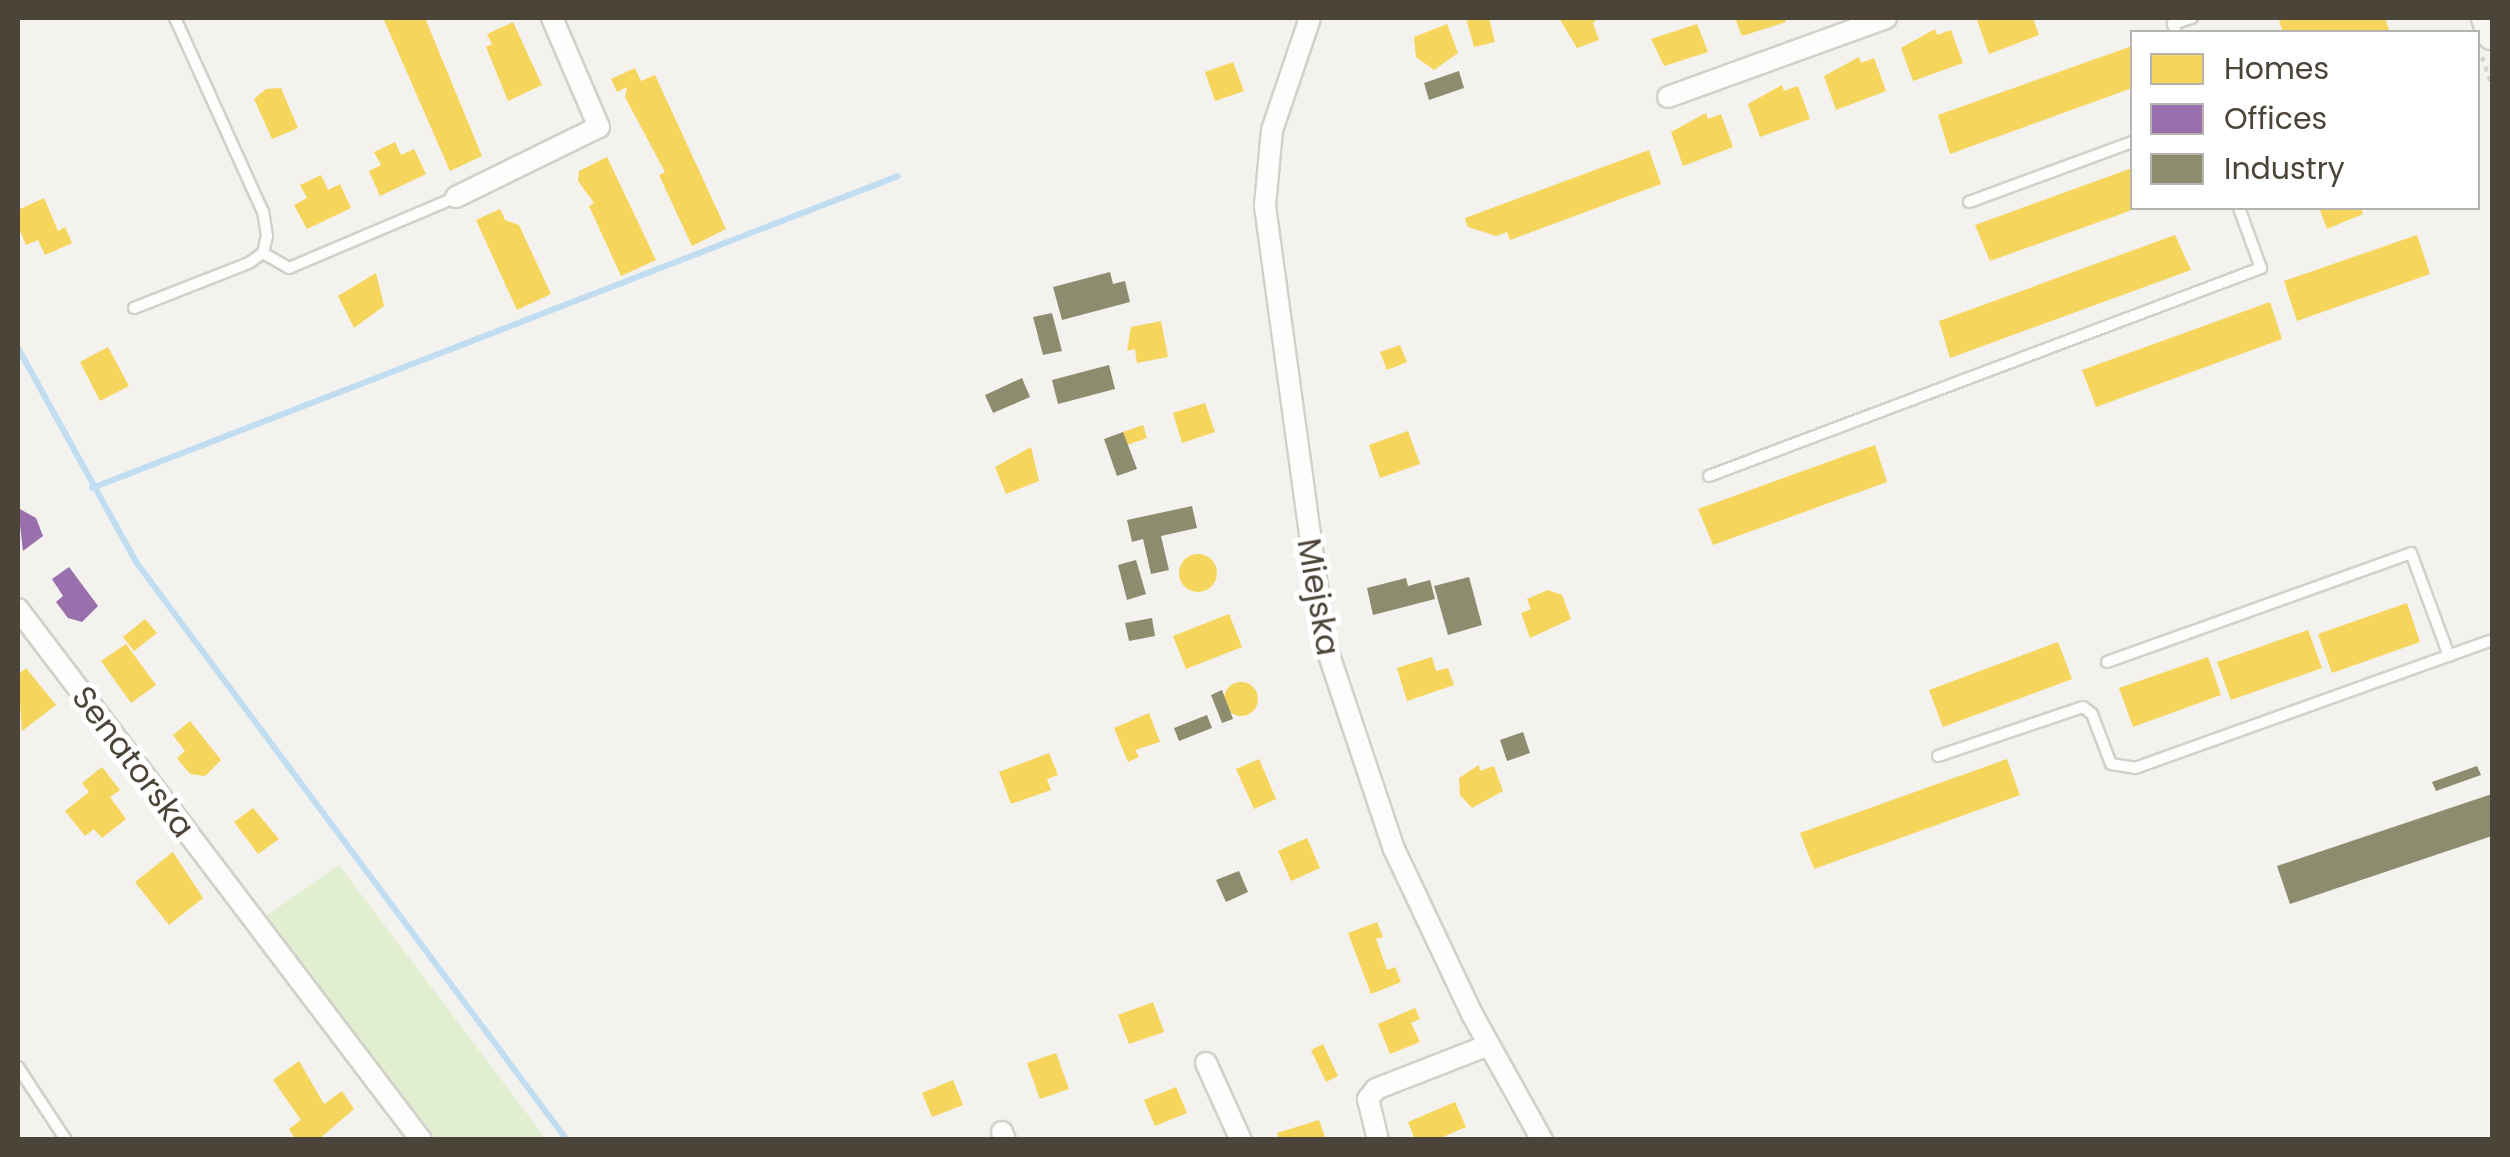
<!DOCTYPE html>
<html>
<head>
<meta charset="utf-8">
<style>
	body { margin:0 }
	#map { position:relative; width:2510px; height:1157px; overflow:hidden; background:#f4f2ee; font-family:Poppins,sans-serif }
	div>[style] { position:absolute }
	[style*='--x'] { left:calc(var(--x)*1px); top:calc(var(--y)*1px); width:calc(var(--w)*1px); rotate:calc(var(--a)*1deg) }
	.green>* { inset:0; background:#e1eecf }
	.homes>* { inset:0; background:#f6d55c }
	.round { border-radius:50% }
	.offices>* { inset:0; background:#9970ab }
	.industry>* { inset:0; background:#8c8c6e }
	.stream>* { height:6px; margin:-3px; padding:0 3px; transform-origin:3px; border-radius:3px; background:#c0ddf1 }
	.path>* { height:4px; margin-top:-2px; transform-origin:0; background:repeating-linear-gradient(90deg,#d3d2cc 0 5px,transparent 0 10px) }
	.roads { filter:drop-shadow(2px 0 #d2d0cb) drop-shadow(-2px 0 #d2d0cb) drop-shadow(0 2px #d2d0cb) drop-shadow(0 -2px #d2d0cb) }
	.lane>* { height:10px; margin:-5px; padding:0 5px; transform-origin:5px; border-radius:5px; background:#fdfdfc }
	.street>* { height:20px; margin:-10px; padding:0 10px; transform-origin:10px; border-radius:10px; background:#fdfdfc }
	.secondary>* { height:28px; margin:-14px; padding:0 14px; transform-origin:14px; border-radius:14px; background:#f7f6f1 }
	span { translate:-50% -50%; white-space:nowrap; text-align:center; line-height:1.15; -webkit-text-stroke:10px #fff; paint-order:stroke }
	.street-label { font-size:32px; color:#4b4439 }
	.frame { position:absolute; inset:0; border:20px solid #4b4439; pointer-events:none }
	.legend { position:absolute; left:2130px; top:30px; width:350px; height:180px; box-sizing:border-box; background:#fff; border:2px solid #b7b4b0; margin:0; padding:12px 18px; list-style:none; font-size:30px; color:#4b4439 }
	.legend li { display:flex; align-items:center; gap:20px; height:50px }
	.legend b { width:50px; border:2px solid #b7b4b0 }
</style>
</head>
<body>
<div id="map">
	<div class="green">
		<div style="clip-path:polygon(339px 865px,546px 1139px,429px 1139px,263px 918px)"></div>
	</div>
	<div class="homes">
		<div style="clip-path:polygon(425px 18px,482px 156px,450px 171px,384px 20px)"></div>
		<div style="clip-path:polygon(1466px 18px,1489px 18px,1495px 42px,1474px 47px)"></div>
		<div style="clip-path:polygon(1559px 18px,1598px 18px,1593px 23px,1599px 40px,1577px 48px)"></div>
		<div style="clip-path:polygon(1735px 18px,1784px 18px,1786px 22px,1742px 36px)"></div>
		<div style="clip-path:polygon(1985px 18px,2033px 18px,2039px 35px,1989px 54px,1977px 20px)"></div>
		<div style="clip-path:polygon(2290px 18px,2385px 18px,2389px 30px,2283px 32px,2279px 21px)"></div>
		<div style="clip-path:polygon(513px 22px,542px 85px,508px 101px,486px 47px,492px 44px,487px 34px)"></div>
		<div style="clip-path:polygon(1447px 24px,1458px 53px,1434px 70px,1416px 57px,1414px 37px)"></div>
		<div style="clip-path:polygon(1697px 24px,1708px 52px,1664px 66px,1651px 39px)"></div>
		<div style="clip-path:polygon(1935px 29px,1937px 35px,1951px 30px,1963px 63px,1913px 81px,1901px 48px)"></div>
		<div style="clip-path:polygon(2132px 46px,2132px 88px,1950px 154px,1938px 115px)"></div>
		<div style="clip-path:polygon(1859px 57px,1861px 63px,1874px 58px,1886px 91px,1836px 110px,1824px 76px)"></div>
		<div style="clip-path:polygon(1233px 62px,1244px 91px,1215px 101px,1205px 72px)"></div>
		<div style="clip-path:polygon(635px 68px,641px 81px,655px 75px,726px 229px,692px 246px,659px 175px,665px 172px,625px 97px,627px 87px,617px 92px,611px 79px)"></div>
		<div style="clip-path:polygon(1782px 85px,1784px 91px,1798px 86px,1810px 119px,1760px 137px,1748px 104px)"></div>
		<div style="clip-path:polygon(281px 88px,298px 128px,272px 139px,254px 99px,266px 89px)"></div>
		<div style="clip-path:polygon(1706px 113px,1708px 119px,1721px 114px,1733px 147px,1683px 166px,1671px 132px)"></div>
		<div style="clip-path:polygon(395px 142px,401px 155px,414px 149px,426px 174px,380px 196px,369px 171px,381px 165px,374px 152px)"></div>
		<div style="clip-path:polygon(1649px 150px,1661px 184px,1510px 240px,1507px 232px,1496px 236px,1468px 227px,1465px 218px)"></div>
		<div style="clip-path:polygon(607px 157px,656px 260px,621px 276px,589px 206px,594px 203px,578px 181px,579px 171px)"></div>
		<div style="clip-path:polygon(2132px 168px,2132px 210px,1990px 261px,1975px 225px)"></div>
		<div style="clip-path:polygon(321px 175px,328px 190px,340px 184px,351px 208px,307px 229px,294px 205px,307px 198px,300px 185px)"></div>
		<div style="clip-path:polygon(44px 198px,58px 231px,65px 227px,72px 243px,45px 255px,38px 240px,26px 245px,18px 226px,18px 210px)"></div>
		<div style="clip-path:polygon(2319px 208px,2361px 208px,2363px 214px,2327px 229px)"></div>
		<div style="clip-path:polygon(500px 209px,505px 220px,519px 225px,551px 294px,517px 310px,476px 220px)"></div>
		<div style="clip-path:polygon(2175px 235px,2191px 270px,1950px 358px,1939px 321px)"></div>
		<div style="clip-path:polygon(2417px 235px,2430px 274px,2297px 321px,2284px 281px)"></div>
		<div style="clip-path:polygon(376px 273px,384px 306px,354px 328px,338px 296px)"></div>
		<div style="clip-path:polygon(2270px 302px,2282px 339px,2096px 407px,2082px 370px)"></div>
		<div style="clip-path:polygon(1161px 321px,1168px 357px,1137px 363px,1135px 349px,1127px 351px,1131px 327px)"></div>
		<div style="clip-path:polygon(1400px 345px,1407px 362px,1387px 370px,1380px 352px)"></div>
		<div style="clip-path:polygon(108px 347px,129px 386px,100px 401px,80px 362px)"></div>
		<div style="clip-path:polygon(1205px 403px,1215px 432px,1182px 443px,1173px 413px)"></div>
		<div style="clip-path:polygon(1143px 425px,1147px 438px,1127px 445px,1123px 432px)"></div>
		<div style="clip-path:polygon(1408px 431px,1420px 464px,1380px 478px,1369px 445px)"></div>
		<div style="clip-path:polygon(1875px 445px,1887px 482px,1713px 545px,1698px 509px)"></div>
		<div style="clip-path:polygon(1031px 447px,1039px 481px,1006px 494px,995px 467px)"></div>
		<div class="round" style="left:1179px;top:554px;width:38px;height:38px"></div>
		<div style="clip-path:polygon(1548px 590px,1562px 595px,1571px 619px,1530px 638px,1521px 613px,1531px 609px,1527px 599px)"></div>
		<div style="clip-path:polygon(2407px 603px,2420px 642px,2332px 673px,2318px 634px)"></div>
		<div style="clip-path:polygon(1229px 614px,1242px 647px,1186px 669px,1173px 636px)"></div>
		<div style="clip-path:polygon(145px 619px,157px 633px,134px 651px,123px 637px)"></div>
		<div style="clip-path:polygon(2308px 630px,2322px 668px,2231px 700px,2217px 662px)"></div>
		<div style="clip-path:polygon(2058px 642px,2072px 679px,1943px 727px,1929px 690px)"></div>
		<div style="clip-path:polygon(126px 644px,156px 685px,131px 703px,101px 661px)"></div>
		<div style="clip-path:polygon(1432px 657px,1436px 671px,1448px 668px,1454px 685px,1407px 701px,1397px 668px)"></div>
		<div style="clip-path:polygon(2208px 657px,2221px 695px,2133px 727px,2119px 688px)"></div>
		<div style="clip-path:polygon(26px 668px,56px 705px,22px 731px,18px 675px)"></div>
		<div class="round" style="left:1224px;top:682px;width:34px;height:34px"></div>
		<div style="clip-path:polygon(1149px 713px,1160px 742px,1135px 750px,1139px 757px,1128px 762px,1114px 728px)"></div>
		<div style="clip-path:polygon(190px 721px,221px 760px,205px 776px,190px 774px,177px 758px,185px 751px,173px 735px)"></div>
		<div style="clip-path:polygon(1049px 753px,1058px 775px,1047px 779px,1051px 790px,1011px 804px,999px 772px)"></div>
		<div style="clip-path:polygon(1259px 759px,1276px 799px,1254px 809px,1236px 769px)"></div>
		<div style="clip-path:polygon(2007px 759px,2020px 795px,1814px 869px,1800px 833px)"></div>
		<div style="clip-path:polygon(1479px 765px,1480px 771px,1494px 766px,1503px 791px,1472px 808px,1460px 795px,1459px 778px)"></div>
		<div style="clip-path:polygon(102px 767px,120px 790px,110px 797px,126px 819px,102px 838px,94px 829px,85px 836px,65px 811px,89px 792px,82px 783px)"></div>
		<div style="clip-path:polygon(253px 808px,279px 839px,258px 854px,234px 822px)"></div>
		<div style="clip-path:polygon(1307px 838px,1320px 868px,1291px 881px,1278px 851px)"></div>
		<div style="clip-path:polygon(173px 852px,203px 898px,169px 925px,135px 882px)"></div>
		<div style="clip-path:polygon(1377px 922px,1383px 937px,1376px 939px,1387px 970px,1395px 967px,1401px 982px,1371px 994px,1348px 933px)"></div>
		<div style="clip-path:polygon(1153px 1002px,1164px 1032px,1129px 1044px,1118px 1015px)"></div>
		<div style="clip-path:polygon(1415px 1008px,1420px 1019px,1411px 1023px,1420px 1042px,1390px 1054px,1378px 1024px)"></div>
		<div style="clip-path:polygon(1323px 1044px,1338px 1076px,1326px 1082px,1311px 1050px)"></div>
		<div style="clip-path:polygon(1056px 1053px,1069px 1089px,1040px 1099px,1027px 1063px)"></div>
		<div style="clip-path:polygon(299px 1061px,324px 1104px,342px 1091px,354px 1109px,318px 1140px,296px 1140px,289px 1129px,301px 1120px,273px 1080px)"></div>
		<div style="clip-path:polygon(953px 1080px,963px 1105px,932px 1117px,922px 1093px)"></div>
		<div style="clip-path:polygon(1176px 1087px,1187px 1113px,1155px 1126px,1144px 1100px)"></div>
		<div style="clip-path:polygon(1455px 1102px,1466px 1127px,1436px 1140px,1415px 1140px,1408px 1122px)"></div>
		<div style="clip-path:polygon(1319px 1120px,1326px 1140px,1279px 1140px,1277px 1133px)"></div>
	</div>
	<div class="offices">
		<div style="clip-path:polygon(18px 508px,36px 518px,43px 536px,23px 551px)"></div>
		<div style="clip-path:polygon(69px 567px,98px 606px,82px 622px,68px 618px,56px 602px,63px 596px,52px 579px)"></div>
	</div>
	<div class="industry">
		<div style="clip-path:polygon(1459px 71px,1464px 88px,1429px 100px,1424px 83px)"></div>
		<div style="clip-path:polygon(1110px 272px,1113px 284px,1125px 281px,1130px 302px,1062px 320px,1053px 287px)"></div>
		<div style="clip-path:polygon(1052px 313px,1062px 351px,1043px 355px,1033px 317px)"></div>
		<div style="clip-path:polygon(1109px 365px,1115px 389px,1058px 404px,1052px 380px)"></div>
		<div style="clip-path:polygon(1022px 378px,1030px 397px,993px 413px,985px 395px)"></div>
		<div style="clip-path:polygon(1123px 432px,1137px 469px,1117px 476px,1104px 439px)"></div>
		<div style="clip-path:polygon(1192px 506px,1197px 528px,1161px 536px,1169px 570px,1151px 574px,1143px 539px,1132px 542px,1127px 520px)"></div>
		<div style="clip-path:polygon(1136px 560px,1146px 594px,1127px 600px,1118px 565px)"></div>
		<div style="clip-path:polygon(1469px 577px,1482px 625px,1448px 635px,1434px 586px)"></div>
		<div style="clip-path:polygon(1406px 578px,1408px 586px,1430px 580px,1435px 599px,1373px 615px,1367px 588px)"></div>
		<div style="clip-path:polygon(1152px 618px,1155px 636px,1129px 641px,1125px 623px)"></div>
		<div style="clip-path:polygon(1222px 690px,1233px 719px,1222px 723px,1211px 695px)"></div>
		<div style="clip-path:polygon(1207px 715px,1212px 728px,1179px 741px,1174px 728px)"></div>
		<div style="clip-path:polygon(1523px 732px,1530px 753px,1507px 761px,1500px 740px)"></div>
		<div style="clip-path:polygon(2477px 766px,2481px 775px,2436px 791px,2432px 782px)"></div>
		<div style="clip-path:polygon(2492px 794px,2492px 836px,2290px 904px,2277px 866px)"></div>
		<div style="clip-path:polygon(1239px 871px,1248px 892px,1226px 902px,1216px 880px)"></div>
	</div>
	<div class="stream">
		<div style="--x:18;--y:348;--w:244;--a:61.1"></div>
		<div style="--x:136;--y:562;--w:721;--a:53.29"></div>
		<div style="--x:92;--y:488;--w:864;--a:-21.16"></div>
	</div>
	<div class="path">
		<div style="--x:2482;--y:57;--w:31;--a:71"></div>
	</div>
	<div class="roads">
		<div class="lane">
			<div style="--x:2176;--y:32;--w:9;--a:-111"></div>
			<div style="--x:2173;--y:24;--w:20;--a:-18"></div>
			<div style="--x:1969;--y:202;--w:174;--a:-20.2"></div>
			<div style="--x:263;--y:253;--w:30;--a:30"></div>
			<div style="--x:289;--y:268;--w:181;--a:-23"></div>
			<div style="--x:134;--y:308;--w:123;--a:-21.4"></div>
			<div style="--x:249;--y:263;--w:17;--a:-36"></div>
			<div style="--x:263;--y:253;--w:17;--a:-77"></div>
			<div style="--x:267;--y:236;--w:24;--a:-99"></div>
			<div style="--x:263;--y:212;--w:213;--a:-114.4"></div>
			<div style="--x:1709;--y:476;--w:590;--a:-20.65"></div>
			<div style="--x:2261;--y:268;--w:64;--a:-110.1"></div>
			<div style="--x:2107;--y:662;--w:323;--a:-19.7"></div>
			<div style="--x:2411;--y:553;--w:110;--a:69.7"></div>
			<div style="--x:1938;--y:756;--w:153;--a:-18.7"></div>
			<div style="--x:2083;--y:707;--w:11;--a:38"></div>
			<div style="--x:2092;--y:714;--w:53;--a:69.2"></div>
			<div style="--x:2111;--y:764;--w:24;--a:9"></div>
			<div style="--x:2135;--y:768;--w:379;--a:-19.7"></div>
			<div style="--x:18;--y:1067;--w:87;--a:56.7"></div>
		</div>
		<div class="street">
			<div style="--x:1310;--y:18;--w:118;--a:108.7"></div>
			<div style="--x:1272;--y:130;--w:76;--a:95.3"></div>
			<div style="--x:1265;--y:206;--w:441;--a:82.2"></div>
			<div style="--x:1325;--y:643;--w:217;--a:71.5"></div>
			<div style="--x:1394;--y:849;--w:183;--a:64.7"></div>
			<div style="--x:1472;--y:1014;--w:144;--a:60.9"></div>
			<div style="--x:1668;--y:97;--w:232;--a:-19.9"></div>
			<div style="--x:456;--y:197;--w:159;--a:-26.1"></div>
			<div style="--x:599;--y:127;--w:119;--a:-113.3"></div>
			<div style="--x:18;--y:609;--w:667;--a:52.8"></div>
			<div style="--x:1206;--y:1063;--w:85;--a:65.6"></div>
			<div style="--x:1002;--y:1132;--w:9;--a:69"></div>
			<div style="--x:1378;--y:1140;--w:42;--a:-103.7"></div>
			<div style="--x:1368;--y:1099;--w:13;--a:-51"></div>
			<div style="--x:1376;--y:1089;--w:121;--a:-21.3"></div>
		</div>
		<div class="secondary">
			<div style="--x:2486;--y:18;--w:18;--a:71"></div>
		</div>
	</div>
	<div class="street-label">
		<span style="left:1318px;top:597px;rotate:80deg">Miejska</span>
		<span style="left:133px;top:762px;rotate:53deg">Senatorska</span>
	</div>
	<div class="frame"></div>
	<ul class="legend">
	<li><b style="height:28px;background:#f6d55c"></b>Homes</li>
	<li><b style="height:28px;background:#9970ab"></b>Offices</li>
	<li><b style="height:28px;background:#8c8c6e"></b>Industry</li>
	</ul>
</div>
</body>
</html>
